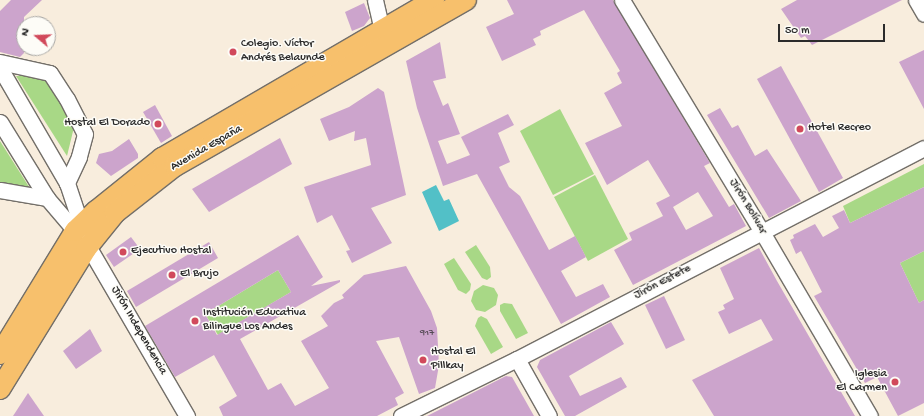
<!DOCTYPE html>
<html>
<head>
<meta charset="utf-8">
<style>
	body { margin:0 }
	#map { position:relative; width:924px; height:416px; overflow:hidden; background:#f8eddd; font-family:"Gochi Hand",sans-serif }
	div>[style] { position:absolute }
	[style*='--x'] { left:calc(var(--x)*1px); top:calc(var(--y)*1px); width:calc(var(--w)*1px); rotate:calc(var(--a)*1deg) }
	.green>* { inset:0; background:#a8d886 }
	.water>* { inset:0; background:#52c0c7 }
	.building>* { inset:0; background:#cca4cc }
	.roads { filter:drop-shadow(1px 0 #736f69) drop-shadow(-1px 0 #736f69) drop-shadow(0 1px #736f69) drop-shadow(0 -1px #736f69) }
	.minor>* { height:15px; margin:-7.5px; padding:0 7.5px; transform-origin:7.5px; border-radius:7.5px; background:#fff }
	.major>* { height:20px; margin:-10px; padding:0 10px; transform-origin:10px; border-radius:10px; background:#f7c06c }
	.dots>* { width:11px; height:11px; translate:-50% -50%; box-sizing:border-box; border:2px solid #fdfcf7; border-radius:50% }
	span { translate:-50% -50%; white-space:nowrap; text-align:center; line-height:1.15; -webkit-text-stroke:3px #fdfcf7; paint-order:stroke }
	.number-label { font-size:10px; color:#534953 }
	.number-label span { -webkit-text-stroke-width:0 }
	.poi-label { font-size:12px; color:#2b2b2b }
	.left { translate:0 -50%; text-align:left }
	.right { translate:-100% -50%; text-align:right }
	.street-label { font-size:12px; color:#2b2b2b }
	.north { position:absolute; left:16px; top:16px; width:40px; height:40px; box-sizing:border-box; background:#fdfcf7; border:1px solid #a9a8a5; border-radius:50%; rotate:289deg; font-size:11px; font-weight:700; line-height:16px; text-align:center; color:#2b2b2b }
	.north::after { content:''; display:block; margin:auto; width:14px; height:18px; background:#d1495b; clip-path:polygon(50% 0,100% 100%,50% 72%,0 100%) }
	.scale { position:absolute; left:778px; top:24px; width:107px; height:18px; box-sizing:border-box; border:2px solid #2b2b2b; border-top:0; padding-left:5px; font-size:12px; line-height:14px; white-space:nowrap; color:#2b2b2b; -webkit-text-stroke:3px #fdfcf7; paint-order:stroke }
</style>
</head>
<body>
<div id="map">
	<div class="green">
		<div style="clip-path:polygon(16px 76px,47px 76px,75px 123px,67px 156px)"></div>
		<div style="clip-path:polygon(560px 109px,594px 174px,553px 195px,520px 131px)"></div>
		<div style="clip-path:polygon(0 141px,31px 190px,0 185px)"></div>
		<div style="clip-path:polygon(924px 164px,924px 187px,850px 223px,843px 206px)"></div>
		<div style="clip-path:polygon(595px 175px,628px 239px,588px 261px,554px 197px)"></div>
		<div style="clip-path:polygon(476px 245px,490px 267px,491px 277px,487px 280px,482px 278px,465px 252px)"></div>
		<div style="clip-path:polygon(924px 251px,924px 300px,919px 303px,900px 263px)"></div>
		<div style="clip-path:polygon(454px 258px,471px 284px,470px 290px,466px 294px,458px 290px,444px 264px)"></div>
		<div style="clip-path:polygon(278px 270px,291px 292px,218px 335px,205px 314px)"></div>
		<div style="clip-path:polygon(483px 285px,494px 288px,498px 295px,496px 305px,485px 312px,476px 310px,471px 301px,474px 291px)"></div>
		<div style="clip-path:polygon(504px 303px,512px 304px,528px 333px,516px 339px,500px 311px,500px 305px)"></div>
		<div style="clip-path:polygon(481px 316px,487px 319px,503px 347px,491px 354px,475px 326px,478px 318px)"></div>
	</div>
	<div class="water">
		<div style="clip-path:polygon(436px 185px,444px 201px,449px 199px,459px 221px,439px 231px,422px 192px)"></div>
	</div>
	<div class="building">
		<div style="clip-path:polygon(11px 0,42px 0,24px 17px,24px 53px,20px 57px,0 52px,0 11px)"></div>
		<div style="clip-path:polygon(evenodd,507px 0,613px 0,710px 163px,704px 166px,729px 207px,734px 204px,746px 226px,633px 285px,614px 250px,632px 240px,629px 233px,663px 216px,656px 203px,670px 196px,648px 160px,607px 185px,585px 143px,622px 126px,604px 93px,622px 83px,617px 73px,620px 71px,584px 10px,540px 31px,541px 35px,533px 39px,536px 45px,502px 61px,486px 27px,514px 14px,507px 0,698px 192px,713px 216px,686px 230px,673px 207px,698px 192px)"></div>
		<div style="clip-path:polygon(797px 0,902px 0,812px 45px,805px 36px,801px 38px,781px 9px)"></div>
		<div style="clip-path:polygon(364px 3px,370px 18px,364px 26px,352px 31px,345px 12px)"></div>
		<div style="clip-path:polygon(440px 42px,446px 78px,433px 81px,443px 106px,448px 103px,460px 134px,438px 141px,447px 164px,470px 155px,461px 137px,508px 114px,514px 125px,498px 133px,510px 162px,499px 167px,509px 187px,520px 196px,549px 250px,575px 236px,586px 257px,561px 271px,576px 297px,603px 284px,610px 297px,561px 324px,477px 174px,443px 186px,417px 108px,406px 61px)"></div>
		<div style="clip-path:polygon(924px 50px,924px 109px,899px 62px)"></div>
		<div style="clip-path:polygon(781px 66px,843px 178px,819px 192px,757px 79px)"></div>
		<div style="clip-path:polygon(378px 88px,384px 92px,406px 195px,371px 208px,392px 243px,352px 263px,346px 251px,350px 250px,332px 215px,317px 223px,304px 187px,371px 165px,366px 138px,354px 141px,355px 131px,329px 141px,320px 119px,349px 107px)"></div>
		<div style="clip-path:polygon(155px 105px,172px 136px,161px 143px,143px 112px)"></div>
		<div style="clip-path:polygon(720px 108px,732px 128px,738px 125px,755px 156px,767px 149px,801px 201px,769px 218px,707px 115px)"></div>
		<div style="clip-path:polygon(280px 138px,292px 164px,209px 212px,192px 189px)"></div>
		<div style="clip-path:polygon(129px 139px,138px 154px,138px 158px,111px 176px,96px 163px,99px 154px,112px 151px)"></div>
		<div style="clip-path:polygon(924px 187px,924px 251px,900px 263px,919px 303px,924px 300px,924px 403px,898px 416px,877px 377px,865px 383px,814px 296px,822px 292px,801px 251px,796px 254px,790px 240px,794px 238px,793px 235px,815px 224px,823px 237px,839px 228px,832px 216px,844px 210px,850px 223px)"></div>
		<div style="clip-path:polygon(evenodd,298px 235px,323px 277px,311px 286px,340px 280px,340px 282px,240px 339px,268px 390px,281px 383px,295px 406px,329px 388px,301px 341px,328px 326px,321px 316px,334px 303px,344px 298px,342px 295px,364px 275px,406px 266px,431px 311px,437px 328px,439px 365px,435px 388px,419px 394px,399px 337px,376px 341px,404px 393px,395px 398px,398px 405px,377px 416px,223px 416px,219px 407px,237px 396px,214px 355px,175px 377px,145px 326px,298px 235px,278px 270px,291px 292px,217px 335px,205px 314px,278px 270px)"></div>
		<div style="clip-path:polygon(131px 237px,140px 249px,114px 267px,106px 255px)"></div>
		<div style="clip-path:polygon(209px 242px,218px 258px,136px 307px,127px 291px)"></div>
		<div style="clip-path:polygon(759px 248px,777px 281px,855px 416px,714px 416px,692px 380px,773px 340px,761px 319px,729px 334px,718px 312px,725px 309px,723px 305px,734px 299px,720px 268px)"></div>
		<div style="clip-path:polygon(664px 296px,685px 340px,666px 349px,645px 305px)"></div>
		<div style="clip-path:polygon(611px 322px,624px 344px,569px 376px,580px 396px,621px 377px,627px 387px,575px 416px,565px 416px,537px 367px,540px 360px)"></div>
		<div style="clip-path:polygon(90px 329px,102px 351px,76px 369px,63px 351px)"></div>
		<div style="clip-path:polygon(506px 376px,512px 377px,534px 416px,427px 416px)"></div>
		<div style="clip-path:polygon(28px 393px,44px 416px,13px 416px)"></div>
	</div>
	<div class="roads">
		<div class="minor">
			<div style="--x:375;--y:0;--w:31;--a:77"></div>
			<div style="--x:622;--y:0;--w:271;--a:58.9"></div>
			<div style="--x:762;--y:232;--w:213;--a:59.6"></div>
			<div style="--x:916;--y:0;--w:16;--a:60"></div>
			<div style="--x:0;--y:62;--w:51;--a:12.4"></div>
			<div style="--x:50;--y:73;--w:31;--a:57"></div>
			<div style="--x:67;--y:99;--w:39;--a:63"></div>
			<div style="--x:85;--y:134;--w:24;--a:105"></div>
			<div style="--x:79;--y:157;--w:29;--a:115"></div>
			<div style="--x:0;--y:68;--w:133;--a:59.8"></div>
			<div style="--x:67;--y:183;--w:54;--a:71.6"></div>
			<div style="--x:0;--y:122;--w:89;--a:58.3"></div>
			<div style="--x:47;--y:198;--w:63;--a:49.5"></div>
			<div style="--x:88;--y:246;--w:197;--a:59.8"></div>
			<div style="--x:0;--y:190;--w:48;--a:9.7"></div>
			<div style="--x:517;--y:359;--w:65;--a:60.7"></div>
			<div style="--x:401;--y:416;--w:129;--a:-26.2"></div>
			<div style="--x:517;--y:359;--w:458;--a:-27.4"></div>
		</div>
		<div class="major">
			<div style="--x:0;--y:354;--w:144;--a:-58.6"></div>
			<div style="--x:75;--y:231;--w:29;--a:-44"></div>
			<div style="--x:96;--y:211;--w:85;--a:-38.8"></div>
			<div style="--x:162;--y:158;--w:315;--a:-30.2"></div>
			<div style="--x:0;--y:389;--w:164;--a:-58.4"></div>
			<div style="--x:86;--y:249;--w:46;--a:-51.1"></div>
			<div style="--x:115;--y:213;--w:76;--a:-38.1"></div>
			<div style="--x:175;--y:166;--w:335;--a:-29.7"></div>
		</div>
	</div>
	<div class="dots">
		<div style="left:233px;top:52px;background:#d1495b"></div>
		<div style="left:158px;top:124px;background:#d1495b"></div>
		<div style="left:800px;top:129px;background:#d1495b"></div>
		<div style="left:123px;top:252px;background:#d1495b"></div>
		<div style="left:172px;top:275px;background:#d1495b"></div>
		<div style="left:195px;top:321px;background:#d1495b"></div>
		<div style="left:423px;top:360px;background:#d1495b"></div>
		<div style="left:895px;top:382px;background:#d1495b"></div>
	</div>
	<div class="number-label">
		<span style="left:427px;top:334px">917</span>
	</div>
	<div class="poi-label">
		<span class="left" style="left:241px;top:52px">Colegio. Víctor<br>Andrés Belaunde</span>
		<span class="right" style="left:150px;top:124px">Hostal El Dorado</span>
		<span class="left" style="left:808px;top:129px">Hotel Recreo</span>
		<span class="left" style="left:131px;top:252px">Ejecutivo Hostal</span>
		<span class="left" style="left:180px;top:275px">El Brujo</span>
		<span class="left" style="left:203px;top:321px">Institución Educativa<br>Bilingue Los Andes</span>
		<span class="left" style="left:431px;top:360px">Hostal El<br>Pillkay</span>
		<span class="right" style="left:887px;top:382px">Iglesia<br>El Carmen</span>
	</div>
	<div class="street-label">
		<span style="left:207px;top:149px;rotate:-30deg">Avenida España</span>
		<span style="left:747px;top:207px;rotate:59deg">Jirón Bolívar</span>
		<span style="left:663px;top:283px;rotate:-27deg">Jirón Estete</span>
		<span style="left:138px;top:331px;rotate:60deg">Jirón Independencia</span>
	</div>
	<div class="north">N</div>
	<div class="scale">50 m</div>
</div>
</body>
</html>
